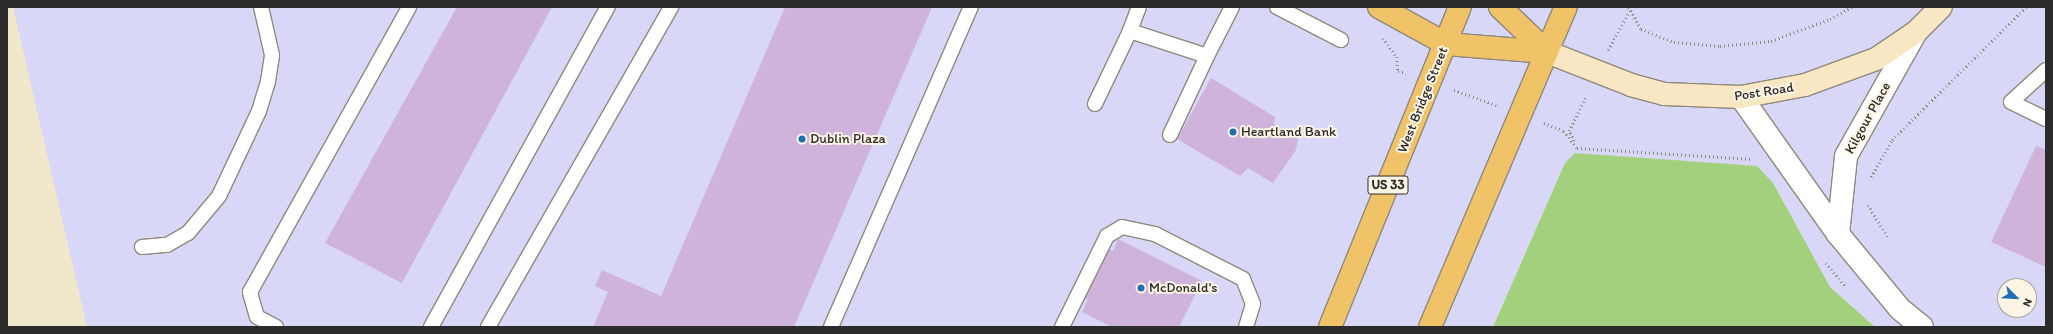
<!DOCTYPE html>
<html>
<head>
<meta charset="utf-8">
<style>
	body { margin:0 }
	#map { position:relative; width:2053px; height:334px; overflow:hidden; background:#f1e7ca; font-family:Itim,sans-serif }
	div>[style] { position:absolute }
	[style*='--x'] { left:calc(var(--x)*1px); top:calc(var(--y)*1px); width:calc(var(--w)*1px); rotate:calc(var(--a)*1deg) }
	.built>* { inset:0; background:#d8d7f8 }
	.green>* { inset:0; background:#a3d07d }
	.building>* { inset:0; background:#cfb3da }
	.path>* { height:2.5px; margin-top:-1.25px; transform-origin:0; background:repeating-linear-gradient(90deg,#8e897a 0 1px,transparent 0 4px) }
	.roads { filter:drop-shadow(1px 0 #8e897a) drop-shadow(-1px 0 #8e897a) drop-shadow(0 1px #8e897a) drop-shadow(0 -1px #8e897a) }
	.lane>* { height:14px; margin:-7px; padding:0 7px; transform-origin:7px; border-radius:7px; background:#fff }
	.street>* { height:22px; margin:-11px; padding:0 11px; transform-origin:11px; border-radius:11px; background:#fff }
	.secondary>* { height:22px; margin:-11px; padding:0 11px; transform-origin:11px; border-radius:11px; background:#f9e7c3 }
	.primary>* { height:22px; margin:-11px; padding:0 11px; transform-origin:11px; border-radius:11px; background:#f1c369 }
	.dots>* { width:11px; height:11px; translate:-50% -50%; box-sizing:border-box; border:2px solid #fcf5e5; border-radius:50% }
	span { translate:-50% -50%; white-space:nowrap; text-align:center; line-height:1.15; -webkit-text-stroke:4px #fcf5e5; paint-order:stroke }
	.shield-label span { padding:1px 3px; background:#fcf5e5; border:1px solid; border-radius:3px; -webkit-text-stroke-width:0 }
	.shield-label { font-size:13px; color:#2b2b2b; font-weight:700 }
	.street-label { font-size:14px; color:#2b2b2b }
	.poi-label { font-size:14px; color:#2b2b2b }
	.left { translate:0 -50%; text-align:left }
	.frame { position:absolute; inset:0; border:8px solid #2b2b2b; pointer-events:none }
	.north { position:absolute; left:1997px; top:278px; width:40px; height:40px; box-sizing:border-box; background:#fcf5e5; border:1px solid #a8a49b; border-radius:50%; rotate:114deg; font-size:11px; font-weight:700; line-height:16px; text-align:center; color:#2b2b2b }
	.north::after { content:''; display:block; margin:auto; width:14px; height:18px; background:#1f6fb2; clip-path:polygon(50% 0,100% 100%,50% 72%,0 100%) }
</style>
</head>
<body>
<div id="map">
	<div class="built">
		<div style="clip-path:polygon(evenodd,13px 7px,2046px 7px,2046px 327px,1875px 327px,1830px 287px,1773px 183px,1565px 163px,1493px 327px,87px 327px,13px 7px,2005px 286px,2029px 286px,2029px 310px,2005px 310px,2005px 286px)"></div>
	</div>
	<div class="green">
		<div style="clip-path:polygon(1575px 153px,1757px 166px,1773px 183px,1830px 287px,1875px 327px,1493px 327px,1565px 163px)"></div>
	</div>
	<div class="building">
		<div style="clip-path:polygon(457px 7px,552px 7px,402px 283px,325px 243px)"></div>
		<div style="clip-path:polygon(785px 7px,932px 7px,794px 327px,593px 327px,608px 292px,595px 286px,602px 270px,661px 296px)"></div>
		<div style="clip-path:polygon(1211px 78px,1275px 117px,1274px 124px,1298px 139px,1296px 150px,1273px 183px,1248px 168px,1240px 176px,1177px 139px)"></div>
		<div style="clip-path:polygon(2036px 146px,2046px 150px,2046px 267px,1991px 242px)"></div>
		<div style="clip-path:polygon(1118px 239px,1202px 281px,1179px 327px,1112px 327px,1082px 312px,1088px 300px,1080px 296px,1105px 247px,1113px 251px)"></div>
	</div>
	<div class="path">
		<div style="--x:1629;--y:7;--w:25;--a:61"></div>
		<div style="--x:1641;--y:29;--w:35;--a:22"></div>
		<div style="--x:1674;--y:42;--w:46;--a:5"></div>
		<div style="--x:1720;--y:46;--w:51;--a:-5.6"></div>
		<div style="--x:1771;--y:41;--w:63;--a:-20.4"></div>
		<div style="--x:1830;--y:19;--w:25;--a:-29"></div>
		<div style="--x:1383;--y:38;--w:24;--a:54"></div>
		<div style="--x:1397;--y:57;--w:14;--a:86"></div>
		<div style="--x:1398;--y:71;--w:8;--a:14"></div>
		<div style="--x:1608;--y:50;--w:46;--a:-61.2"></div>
		<div style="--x:1454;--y:90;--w:45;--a:19.7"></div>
		<div style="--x:1544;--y:123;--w:22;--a:22"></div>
		<div style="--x:1564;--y:131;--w:21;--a:53"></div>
		<div style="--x:1577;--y:148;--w:176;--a:3.6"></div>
		<div style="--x:1574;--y:141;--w:11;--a:-117"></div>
		<div style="--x:1569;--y:131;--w:39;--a:-64"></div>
		<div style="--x:1871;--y:177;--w:43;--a:-60.4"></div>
		<div style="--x:1892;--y:140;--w:189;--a:-44.8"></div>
		<div style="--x:1868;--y:205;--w:39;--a:58"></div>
		<div style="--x:1826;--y:263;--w:30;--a:50"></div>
	</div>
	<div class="roads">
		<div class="lane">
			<div style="--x:1139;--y:7;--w:26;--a:111"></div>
			<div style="--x:1130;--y:31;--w:81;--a:18"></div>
			<div style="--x:1207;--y:56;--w:55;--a:-63"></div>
			<div style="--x:1277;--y:7;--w:72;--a:27.3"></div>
			<div style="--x:2046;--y:70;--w:47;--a:137.6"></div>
			<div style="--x:2011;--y:102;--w:39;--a:26"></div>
			<div style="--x:1095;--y:104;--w:81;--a:-64.4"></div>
			<div style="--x:1170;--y:135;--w:87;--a:-64.9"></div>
			<div style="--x:142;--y:247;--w:25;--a:-5"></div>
			<div style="--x:167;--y:245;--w:24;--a:-30"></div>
			<div style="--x:188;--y:233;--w:48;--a:-50"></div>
			<div style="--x:219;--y:196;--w:94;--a:-64.8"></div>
			<div style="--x:259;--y:111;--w:31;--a:-73"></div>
			<div style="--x:268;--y:81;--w:26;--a:-81"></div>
			<div style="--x:272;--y:55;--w:49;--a:-102.9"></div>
			<div style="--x:276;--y:327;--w:21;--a:-152"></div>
			<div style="--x:257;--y:317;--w:26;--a:-106"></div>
			<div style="--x:250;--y:292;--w:326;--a:-60.8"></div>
			<div style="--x:431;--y:327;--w:366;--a:-61.1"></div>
			<div style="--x:488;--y:327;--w:369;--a:-60.2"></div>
			<div style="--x:831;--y:327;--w:349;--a:-66.4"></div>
			<div style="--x:1062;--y:327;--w:102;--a:-63.7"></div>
			<div style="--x:1107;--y:236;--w:17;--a:-31"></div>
			<div style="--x:1122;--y:227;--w:34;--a:12"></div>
			<div style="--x:1155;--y:234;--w:99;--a:27.1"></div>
			<div style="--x:1243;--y:279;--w:27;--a:68"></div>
			<div style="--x:1253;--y:304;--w:24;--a:107"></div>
		</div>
		<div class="street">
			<div style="--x:1741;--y:97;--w:168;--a:54.7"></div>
			<div style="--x:1838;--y:234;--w:97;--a:50.4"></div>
			<div style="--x:1900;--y:309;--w:28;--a:39"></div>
			<div style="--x:1838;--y:234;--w:78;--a:-84.1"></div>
			<div style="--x:1846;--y:156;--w:142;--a:-60.6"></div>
		</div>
		<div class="secondary">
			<div style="--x:1547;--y:52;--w:90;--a:21.4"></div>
			<div style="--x:1631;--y:85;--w:34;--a:15"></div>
			<div style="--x:1664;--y:94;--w:77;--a:2.2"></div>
			<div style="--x:1741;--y:97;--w:65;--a:-10.6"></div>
			<div style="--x:1805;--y:85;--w:76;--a:-20.1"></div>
			<div style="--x:1876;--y:59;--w:48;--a:-34"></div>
			<div style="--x:1916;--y:32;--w:35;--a:-45"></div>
		</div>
		<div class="primary">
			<div style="--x:1379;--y:7;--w:77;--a:28.9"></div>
			<div style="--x:1446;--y:44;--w:101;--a:4.5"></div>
			<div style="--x:1500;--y:7;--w:65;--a:43.8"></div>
			<div style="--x:1330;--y:327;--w:345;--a:-67.9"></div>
			<div style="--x:1430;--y:327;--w:348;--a:-67"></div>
		</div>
	</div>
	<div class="dots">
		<div style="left:1233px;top:132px;background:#1f6fb2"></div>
		<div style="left:802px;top:139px;background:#1f6fb2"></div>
		<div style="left:1141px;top:288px;background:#1f6fb2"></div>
	</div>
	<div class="shield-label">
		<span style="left:1388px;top:185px">US 33</span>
	</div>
	<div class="street-label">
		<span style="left:1764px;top:92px;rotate:-9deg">Post Road</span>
		<span style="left:1423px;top:100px;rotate:-68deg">West Bridge Street</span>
		<span style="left:1868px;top:118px;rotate:-61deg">Kilgour Place</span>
	</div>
	<div class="poi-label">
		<span class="left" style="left:1241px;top:132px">Heartland Bank</span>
		<span class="left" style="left:810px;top:139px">Dublin Plaza</span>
		<span class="left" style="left:1149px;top:288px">McDonald's</span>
	</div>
	<div class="frame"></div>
	<div class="north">N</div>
</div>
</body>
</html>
